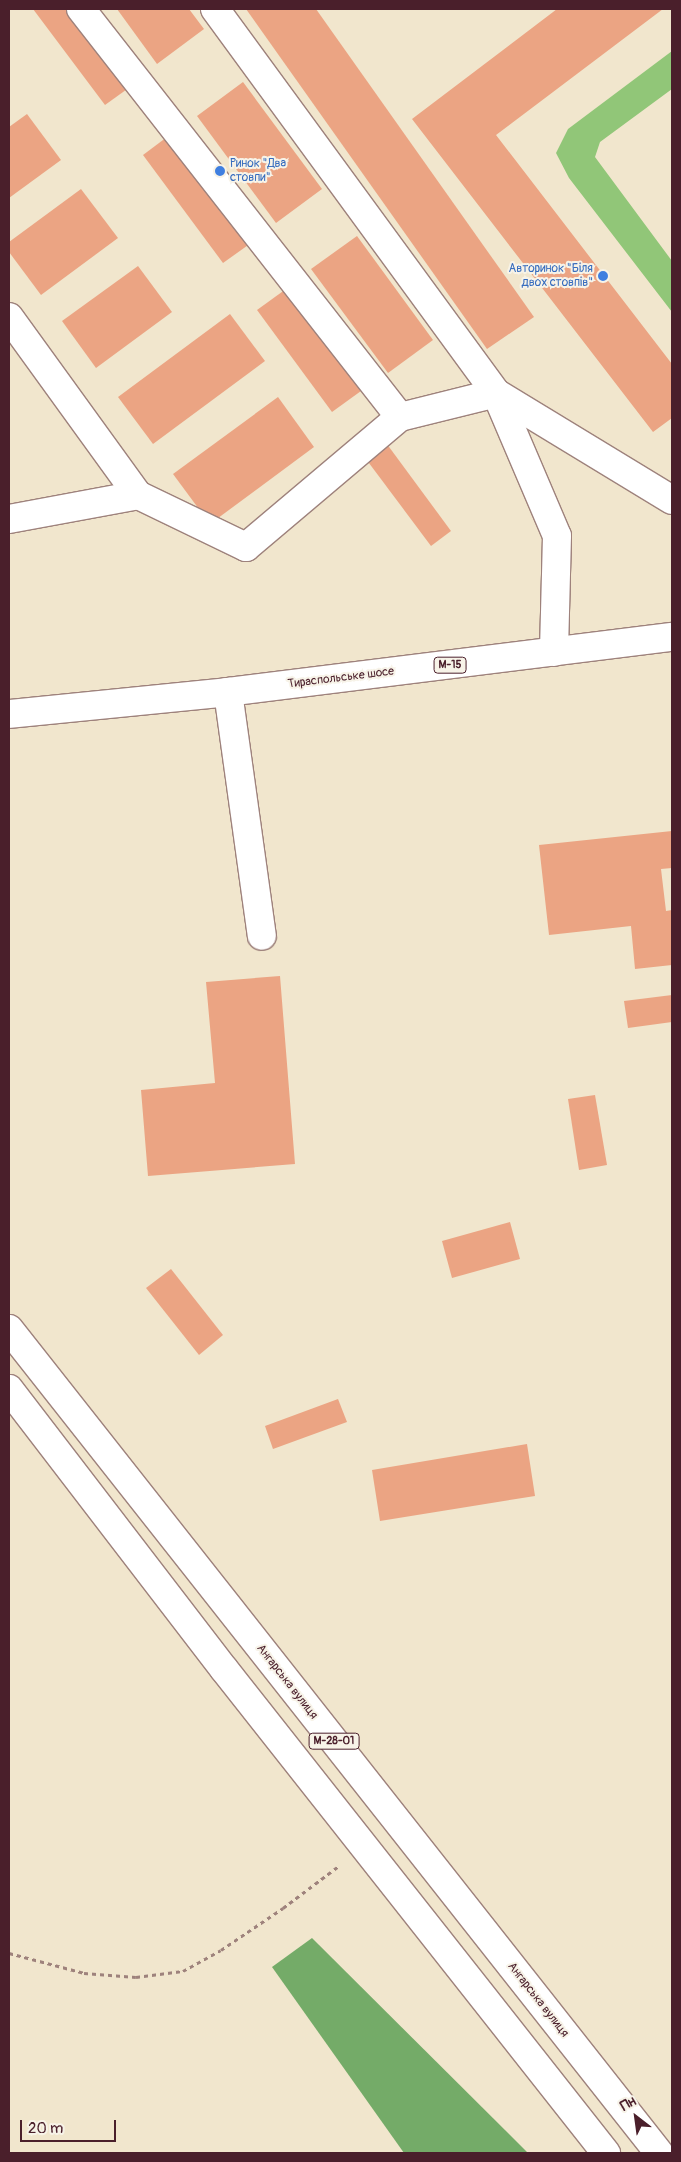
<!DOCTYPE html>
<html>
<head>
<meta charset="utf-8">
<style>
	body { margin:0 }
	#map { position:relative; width:681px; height:2162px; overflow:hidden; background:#f1e6cd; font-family:Pangolin,sans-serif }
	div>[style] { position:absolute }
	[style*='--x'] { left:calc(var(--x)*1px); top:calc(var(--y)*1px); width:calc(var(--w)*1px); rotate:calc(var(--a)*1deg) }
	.green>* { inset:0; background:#91c678 }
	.forest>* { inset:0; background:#74ab68 }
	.building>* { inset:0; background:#eba483 }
	.path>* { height:3px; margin-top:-1.5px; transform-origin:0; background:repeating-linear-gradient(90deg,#9e827c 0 4px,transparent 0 8px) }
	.roads { filter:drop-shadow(1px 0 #9e827c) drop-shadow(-1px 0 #9e827c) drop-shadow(0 1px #9e827c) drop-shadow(0 -1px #9e827c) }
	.minor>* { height:28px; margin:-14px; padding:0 14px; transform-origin:14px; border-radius:14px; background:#fff }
	.major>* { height:28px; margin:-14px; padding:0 14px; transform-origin:14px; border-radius:14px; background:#fff }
	.dots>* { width:14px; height:14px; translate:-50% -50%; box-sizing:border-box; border:2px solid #f7f3e8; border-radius:50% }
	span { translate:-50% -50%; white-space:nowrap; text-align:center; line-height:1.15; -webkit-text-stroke:4px #f7f3e8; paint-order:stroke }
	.shield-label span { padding:1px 4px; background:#f7f3e8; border:1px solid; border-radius:4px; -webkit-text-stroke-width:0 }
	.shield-label { font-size:11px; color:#4a1f2b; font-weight:700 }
	.shop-label { font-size:12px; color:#366cbe }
	.left { translate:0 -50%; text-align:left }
	.right { translate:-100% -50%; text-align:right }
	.street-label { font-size:12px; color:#4a1f2b }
	.frame { position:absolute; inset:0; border:10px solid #4a1f2b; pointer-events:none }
	.north { position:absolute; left:611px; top:2092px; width:50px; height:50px; -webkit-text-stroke:4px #f7f3e8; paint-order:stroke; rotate:330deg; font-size:14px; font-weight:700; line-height:20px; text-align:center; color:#4a1f2b }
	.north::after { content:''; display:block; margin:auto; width:18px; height:22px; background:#4a1f2b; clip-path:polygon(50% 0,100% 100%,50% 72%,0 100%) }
	.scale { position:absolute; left:20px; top:2120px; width:96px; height:22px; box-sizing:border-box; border:2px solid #4a1f2b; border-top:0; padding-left:6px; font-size:15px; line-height:18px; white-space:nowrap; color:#4a1f2b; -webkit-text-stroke:4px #f7f3e8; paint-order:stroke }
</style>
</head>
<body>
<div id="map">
	<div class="green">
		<div style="clip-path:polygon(672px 51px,672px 89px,600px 142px,595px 157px,672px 261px,672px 312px,569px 178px,556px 153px,568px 129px)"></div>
	</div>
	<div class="forest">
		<div style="clip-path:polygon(312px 1938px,528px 2153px,404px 2153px,272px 1967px)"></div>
	</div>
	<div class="building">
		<div style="clip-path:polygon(33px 9px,73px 9px,130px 87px,105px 105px)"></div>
		<div style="clip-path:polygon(117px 9px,189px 9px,204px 29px,157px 64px)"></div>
		<div style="clip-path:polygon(246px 9px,316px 9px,534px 317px,487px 349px)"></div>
		<div style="clip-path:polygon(557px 9px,663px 9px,496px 135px,672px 364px,672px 418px,653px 432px,412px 119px)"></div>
		<div style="clip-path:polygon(243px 82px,322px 189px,276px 223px,197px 116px)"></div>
		<div style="clip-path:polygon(27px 114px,61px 160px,9px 198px,9px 127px)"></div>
		<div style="clip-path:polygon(171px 134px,251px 243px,223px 263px,143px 155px)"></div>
		<div style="clip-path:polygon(81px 189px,118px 238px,41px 295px,9px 252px,9px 242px)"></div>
		<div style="clip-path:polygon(357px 236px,433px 340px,388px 373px,311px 269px)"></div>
		<div style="clip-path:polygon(138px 266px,172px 312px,96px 368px,62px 321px)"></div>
		<div style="clip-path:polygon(286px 289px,361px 391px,332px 412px,257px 310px)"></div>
		<div style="clip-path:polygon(230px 314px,265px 361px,153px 444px,118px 397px)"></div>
		<div style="clip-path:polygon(278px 397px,314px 447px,210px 524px,173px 474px)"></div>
		<div style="clip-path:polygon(381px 436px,451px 531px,431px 546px,360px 451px)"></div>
		<div style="clip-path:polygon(672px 831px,672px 868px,661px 869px,666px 911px,672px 910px,672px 965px,635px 969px,631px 926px,549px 935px,539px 845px)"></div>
		<div style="clip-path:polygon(280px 976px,295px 1164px,148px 1176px,141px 1090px,215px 1083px,206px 982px)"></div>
		<div style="clip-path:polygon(672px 995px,672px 1022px,628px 1028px,624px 1001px)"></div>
		<div style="clip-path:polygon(595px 1095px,607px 1165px,579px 1170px,568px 1099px)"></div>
		<div style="clip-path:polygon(510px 1222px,520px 1259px,452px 1278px,442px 1241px)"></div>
		<div style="clip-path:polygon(171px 1269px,223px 1335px,199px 1355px,146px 1288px)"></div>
		<div style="clip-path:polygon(338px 1399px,347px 1422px,273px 1449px,265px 1426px)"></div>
		<div style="clip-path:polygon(527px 1444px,535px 1496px,380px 1521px,372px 1470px)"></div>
	</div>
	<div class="path">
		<div style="--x:9;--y:1953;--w:78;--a:14.9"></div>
		<div style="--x:84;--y:1973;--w:52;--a:4.4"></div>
		<div style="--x:136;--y:1977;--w:47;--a:-7.3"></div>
		<div style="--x:183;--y:1971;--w:43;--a:-28.9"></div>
		<div style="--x:221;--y:1950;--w:75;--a:-34.1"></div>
		<div style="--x:283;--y:1908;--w:71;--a:-37"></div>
	</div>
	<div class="roads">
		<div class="minor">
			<div style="--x:81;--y:9;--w:518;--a:51.98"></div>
			<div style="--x:215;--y:9;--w:476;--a:53.8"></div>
			<div style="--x:496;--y:393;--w:155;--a:66.9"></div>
			<div style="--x:557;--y:536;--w:116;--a:91.5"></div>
			<div style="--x:9;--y:317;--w:220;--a:54.1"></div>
			<div style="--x:9;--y:519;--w:131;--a:-10.5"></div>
			<div style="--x:138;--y:495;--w:120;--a:25.7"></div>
			<div style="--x:246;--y:547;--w:202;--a:-40.2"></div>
			<div style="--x:400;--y:417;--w:99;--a:-14"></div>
			<div style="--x:496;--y:393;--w:206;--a:31.3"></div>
			<div style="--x:228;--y:692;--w:246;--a:82.1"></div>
		</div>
		<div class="major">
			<div style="--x:9;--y:714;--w:220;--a:-5.7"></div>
			<div style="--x:228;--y:692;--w:447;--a:-7.1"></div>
			<div style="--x:9;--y:1329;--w:1050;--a:51.73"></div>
			<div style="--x:9;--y:1389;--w:353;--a:52.5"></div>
			<div style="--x:224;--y:1669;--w:617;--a:51.72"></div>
		</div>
	</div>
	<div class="dots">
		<div style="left:220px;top:171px;background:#3f7fe0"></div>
		<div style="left:603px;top:276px;background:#3f7fe0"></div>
	</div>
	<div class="shield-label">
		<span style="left:450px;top:665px">М-15</span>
		<span style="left:334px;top:1741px">М-28-01</span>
	</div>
	<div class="shop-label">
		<span class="left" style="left:230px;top:171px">Ринок "Два<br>стовпи"</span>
		<span class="right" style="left:593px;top:276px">Авторинок "Біля<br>двох стовпів"</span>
	</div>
	<div class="street-label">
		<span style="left:341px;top:678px;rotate:-7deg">Тираспольське шосе</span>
		<span style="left:287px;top:1682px;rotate:52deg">Ангарська вулиця</span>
		<span style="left:538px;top:2000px;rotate:52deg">Ангарська вулиця</span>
	</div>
	<div class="frame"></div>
	<div class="north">Пн</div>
	<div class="scale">20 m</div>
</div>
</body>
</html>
